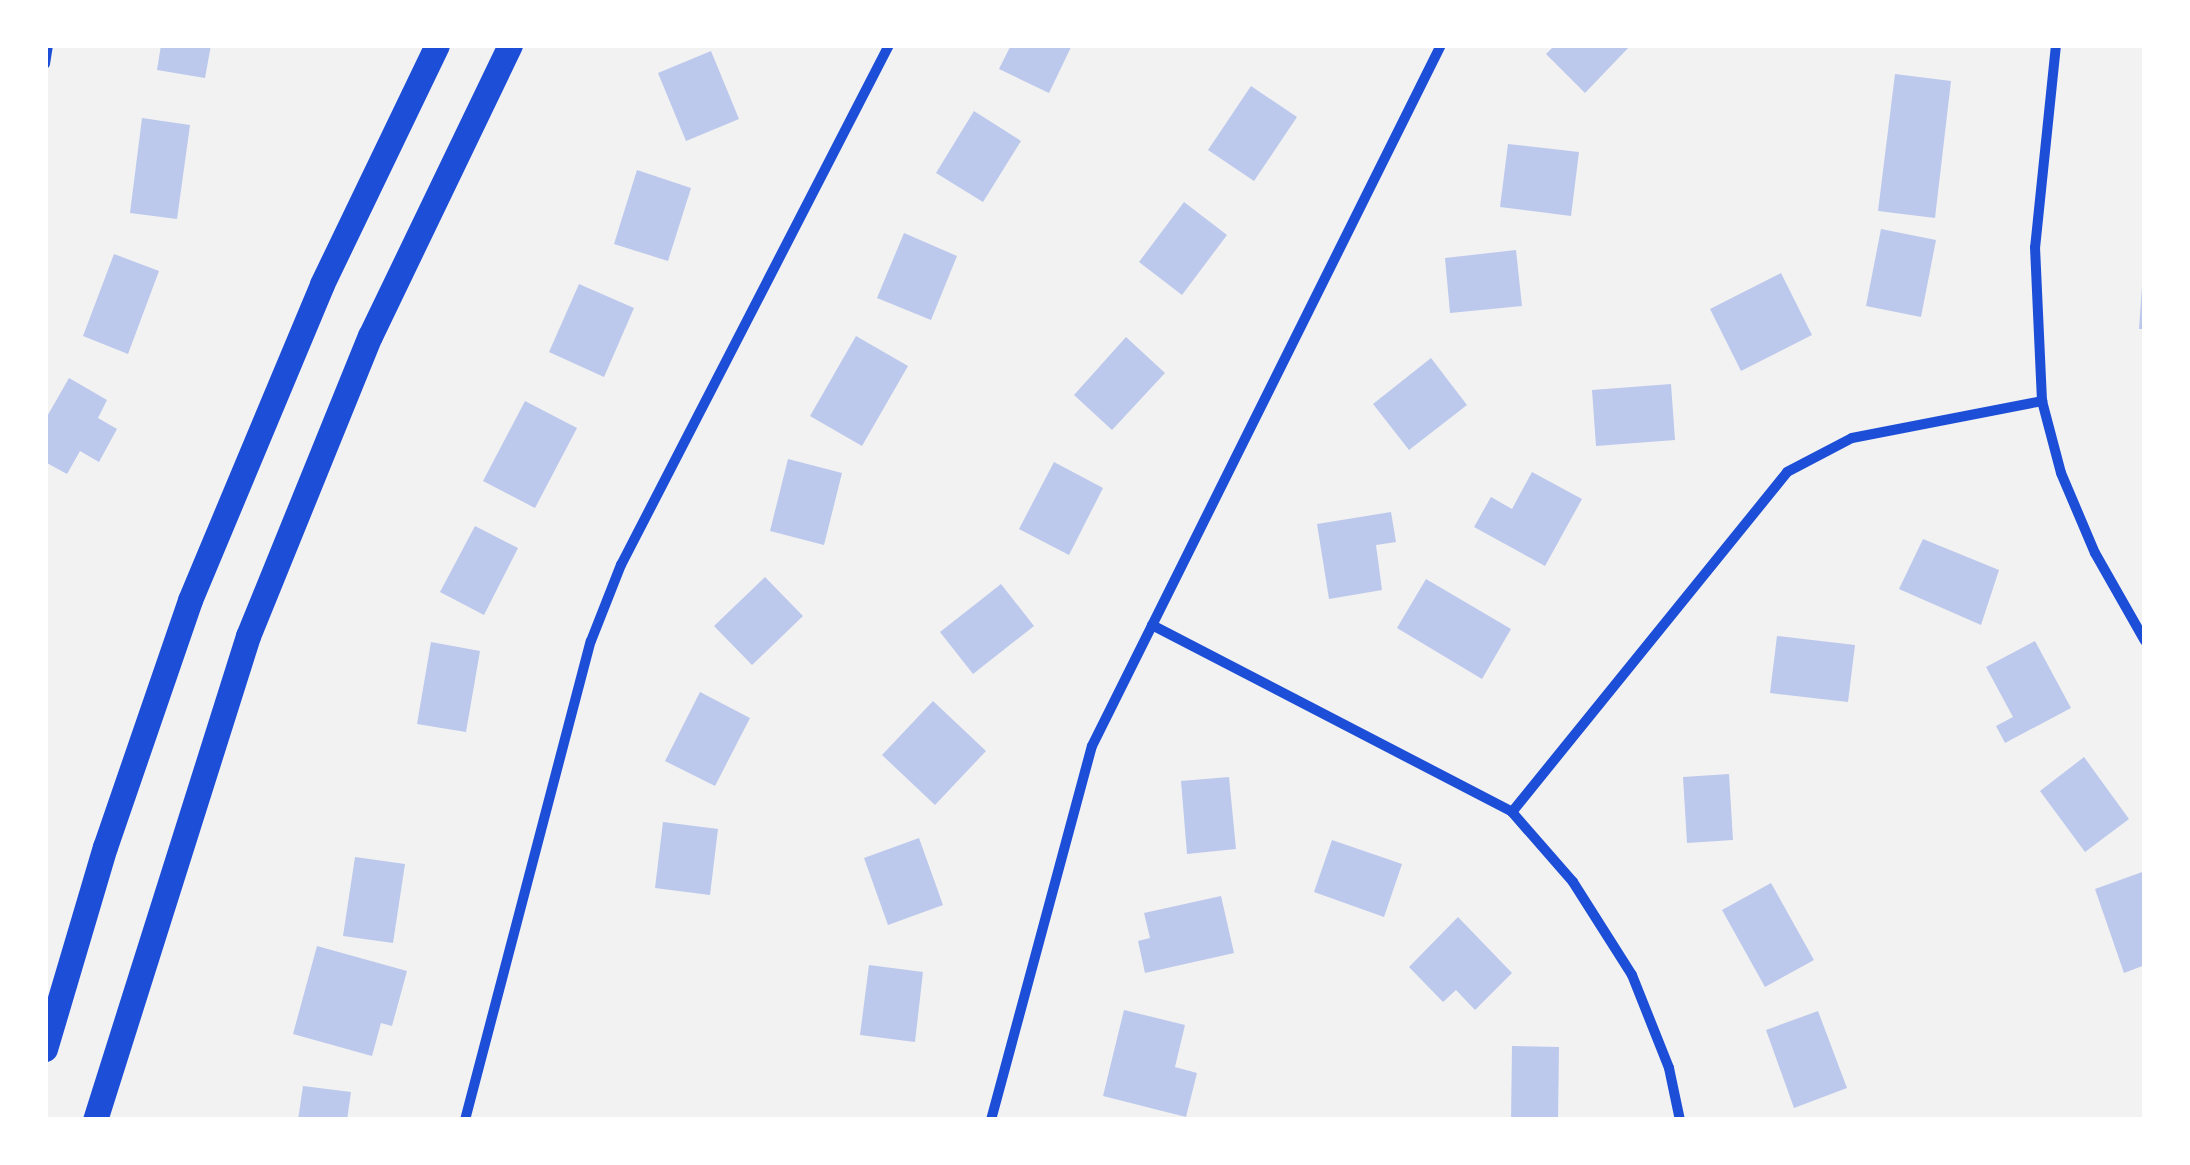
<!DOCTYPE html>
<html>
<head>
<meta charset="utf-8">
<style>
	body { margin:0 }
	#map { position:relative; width:2190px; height:1165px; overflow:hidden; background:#f2f2f2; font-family:"Archivo Narrow",sans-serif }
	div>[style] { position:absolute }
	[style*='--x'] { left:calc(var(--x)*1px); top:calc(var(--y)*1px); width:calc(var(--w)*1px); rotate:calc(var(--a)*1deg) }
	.building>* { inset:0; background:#bdc9ec }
	.minor>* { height:10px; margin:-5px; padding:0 5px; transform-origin:5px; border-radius:5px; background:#1d4ed8 }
	.primary>* { height:25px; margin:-12.5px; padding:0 12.5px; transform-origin:12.5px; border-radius:12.5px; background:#1d4ed8 }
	span { translate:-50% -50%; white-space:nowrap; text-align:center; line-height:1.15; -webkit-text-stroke:10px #fff; paint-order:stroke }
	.frame { position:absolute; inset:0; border:48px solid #fff; pointer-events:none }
</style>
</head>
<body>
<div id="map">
	<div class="building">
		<div style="clip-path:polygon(161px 45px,211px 45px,205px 78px,157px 70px)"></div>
		<div style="clip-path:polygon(1011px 45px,1072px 45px,1049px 93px,999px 69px)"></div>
		<div style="clip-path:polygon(1555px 45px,1631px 45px,1585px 93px,1546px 54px)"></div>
		<div style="clip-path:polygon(711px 51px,739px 119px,686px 141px,658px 73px)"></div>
		<div style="clip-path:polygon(1895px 74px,1951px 81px,1935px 218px,1878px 211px)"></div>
		<div style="clip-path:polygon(1251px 86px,1297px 117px,1254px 181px,1208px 150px)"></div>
		<div style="clip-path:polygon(974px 111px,1021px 141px,983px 202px,936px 173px)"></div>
		<div style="clip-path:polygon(142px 118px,190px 125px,177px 219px,130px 213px)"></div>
		<div style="clip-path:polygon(1508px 144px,1579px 152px,1571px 216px,1500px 207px)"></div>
		<div style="clip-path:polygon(637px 170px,691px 188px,668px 261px,614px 244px)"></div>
		<div style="clip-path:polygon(1184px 202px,1227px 235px,1182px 295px,1139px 262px)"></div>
		<div style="clip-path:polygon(1881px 229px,1936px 240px,1921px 317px,1866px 306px)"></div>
		<div style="clip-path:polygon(904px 233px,957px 256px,931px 320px,877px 298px)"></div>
		<div style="clip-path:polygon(1516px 250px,1522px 306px,1450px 313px,1445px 258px)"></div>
		<div style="clip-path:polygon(114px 254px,159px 271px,128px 354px,83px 336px)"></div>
		<div style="clip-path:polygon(1781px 273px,1812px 335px,1741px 371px,1710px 309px)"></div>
		<div style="clip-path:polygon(579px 284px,634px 308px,604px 377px,549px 352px)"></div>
		<div style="clip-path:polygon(2142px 286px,2145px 286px,2145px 329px,2139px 329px)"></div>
		<div style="clip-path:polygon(856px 336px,908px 366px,862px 446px,810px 416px)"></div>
		<div style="clip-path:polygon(1126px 337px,1165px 373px,1112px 430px,1074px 395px)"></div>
		<div style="clip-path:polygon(1431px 358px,1467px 405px,1409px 450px,1373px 404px)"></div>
		<div style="clip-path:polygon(69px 378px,107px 400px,98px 418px,117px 429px,99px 462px,80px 451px,67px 474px,45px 462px,45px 420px)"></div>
		<div style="clip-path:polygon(1671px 384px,1675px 440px,1596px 446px,1592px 390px)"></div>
		<div style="clip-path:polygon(525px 401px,577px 428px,535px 508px,483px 481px)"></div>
		<div style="clip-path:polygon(788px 459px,842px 473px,824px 545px,770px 531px)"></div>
		<div style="clip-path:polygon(1054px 462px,1103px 488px,1069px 555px,1019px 529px)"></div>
		<div style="clip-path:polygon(1532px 472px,1582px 499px,1545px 566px,1474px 527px,1491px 497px,1512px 509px)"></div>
		<div style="clip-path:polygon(1391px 512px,1396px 542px,1376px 545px,1382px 590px,1329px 599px,1317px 524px)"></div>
		<div style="clip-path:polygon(475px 526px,518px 548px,484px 615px,440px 592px)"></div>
		<div style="clip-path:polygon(1923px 539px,1999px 570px,1981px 625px,1899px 589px)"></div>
		<div style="clip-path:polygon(765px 577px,803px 616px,752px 665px,714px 626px)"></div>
		<div style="clip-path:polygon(1426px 579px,1511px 629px,1482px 679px,1397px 628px)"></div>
		<div style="clip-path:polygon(1001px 584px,1034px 626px,973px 674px,940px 632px)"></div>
		<div style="clip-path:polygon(1777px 636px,1855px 645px,1848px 702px,1770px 693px)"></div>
		<div style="clip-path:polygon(2035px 641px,2071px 708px,2005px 743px,1996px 726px,2013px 717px,1986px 667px)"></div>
		<div style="clip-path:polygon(431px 642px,480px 651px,466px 732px,417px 724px)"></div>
		<div style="clip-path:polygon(700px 692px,750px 718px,715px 786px,665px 761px)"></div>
		<div style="clip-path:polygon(933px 701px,986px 751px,935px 805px,882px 755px)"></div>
		<div style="clip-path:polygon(2084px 757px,2129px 819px,2085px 852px,2040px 791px)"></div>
		<div style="clip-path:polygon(1729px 774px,1733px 840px,1687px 843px,1683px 777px)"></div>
		<div style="clip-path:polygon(1229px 777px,1236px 849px,1187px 854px,1181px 781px)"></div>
		<div style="clip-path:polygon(663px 822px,718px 829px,710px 895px,655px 888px)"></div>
		<div style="clip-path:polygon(919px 838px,943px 905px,888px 925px,864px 858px)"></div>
		<div style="clip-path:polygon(1332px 840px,1402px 864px,1384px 917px,1314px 892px)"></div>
		<div style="clip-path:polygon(355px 857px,405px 864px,393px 943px,343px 936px)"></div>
		<div style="clip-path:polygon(2145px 871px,2145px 965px,2124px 973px,2095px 889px)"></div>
		<div style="clip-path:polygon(1771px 883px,1814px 960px,1765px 987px,1722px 910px)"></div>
		<div style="clip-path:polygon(1221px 896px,1234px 953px,1145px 973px,1138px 941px,1150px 938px,1144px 913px)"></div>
		<div style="clip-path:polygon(1458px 917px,1512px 973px,1475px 1010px,1456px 990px,1443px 1002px,1409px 967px)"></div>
		<div style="clip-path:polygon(317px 946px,407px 971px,392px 1026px,381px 1023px,372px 1056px,293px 1034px)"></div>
		<div style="clip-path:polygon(869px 965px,923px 972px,915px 1042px,860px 1035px)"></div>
		<div style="clip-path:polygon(1124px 1010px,1185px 1025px,1175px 1067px,1197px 1073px,1186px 1117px,1103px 1096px)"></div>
		<div style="clip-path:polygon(1818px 1011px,1847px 1088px,1794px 1108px,1766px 1030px)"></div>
		<div style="clip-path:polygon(1512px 1046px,1559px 1047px,1558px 1120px,1511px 1120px)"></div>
		<div style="clip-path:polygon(303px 1086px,351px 1092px,347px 1120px,298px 1120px)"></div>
	</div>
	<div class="minor">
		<div style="--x:2056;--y:45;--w:203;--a:95.9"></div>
		<div style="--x:2035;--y:247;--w:154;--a:87.4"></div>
		<div style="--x:2042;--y:401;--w:74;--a:75.2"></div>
		<div style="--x:2061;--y:473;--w:87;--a:67"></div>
		<div style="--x:2095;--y:553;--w:101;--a:60.4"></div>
		<div style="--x:45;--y:64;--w:19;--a:-81"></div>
		<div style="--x:1152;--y:625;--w:406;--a:27.4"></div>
		<div style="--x:1512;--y:812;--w:93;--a:48.9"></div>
		<div style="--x:1573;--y:882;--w:110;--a:57.6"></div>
		<div style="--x:1632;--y:975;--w:100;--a:68.3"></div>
		<div style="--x:1669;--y:1068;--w:53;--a:78.1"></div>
		<div style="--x:1512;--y:812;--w:437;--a:-51"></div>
		<div style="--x:1787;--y:472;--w:73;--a:-27.6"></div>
		<div style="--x:1852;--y:438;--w:194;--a:-11"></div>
		<div style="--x:465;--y:1120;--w:495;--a:-75.3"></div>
		<div style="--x:591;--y:641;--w:82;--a:-68.5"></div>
		<div style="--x:621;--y:565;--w:585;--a:-62.73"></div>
		<div style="--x:991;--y:1120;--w:387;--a:-74.9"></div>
		<div style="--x:1092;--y:746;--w:783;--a:-63.53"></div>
	</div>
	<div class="primary">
		<div style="--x:45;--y:1049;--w:211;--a:-73.5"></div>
		<div style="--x:105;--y:847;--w:261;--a:-71"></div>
		<div style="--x:190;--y:600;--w:342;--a:-67.3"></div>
		<div style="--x:322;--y:284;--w:265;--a:-64.3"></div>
		<div style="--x:95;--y:1120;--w:508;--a:-72.46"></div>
		<div style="--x:248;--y:636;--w:324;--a:-67.9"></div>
		<div style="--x:370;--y:336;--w:323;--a:-64.3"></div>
	</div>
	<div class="frame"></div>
</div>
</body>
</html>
